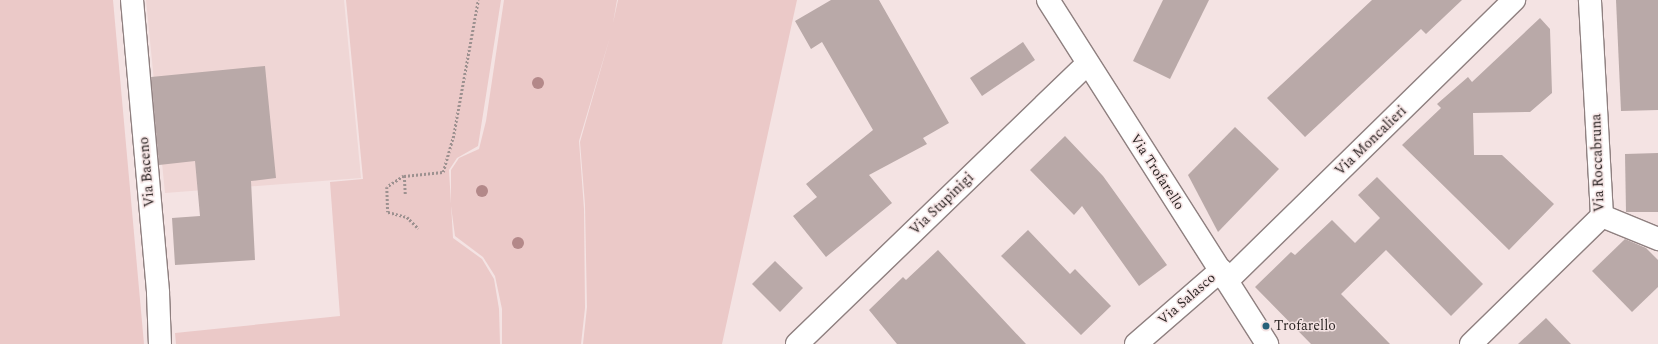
<!DOCTYPE html>
<html>
<head>
<meta charset="utf-8">
<style>
	body { margin:0 }
	#map { position:relative; width:1658px; height:344px; overflow:hidden; background:#f4e3e3; font-family:Spectral,serif }
	div>[style] { position:absolute }
	[style*='--x'] { left:calc(var(--x)*1px); top:calc(var(--y)*1px); width:calc(var(--w)*1px); rotate:calc(var(--a)*1deg) }
	.built>* { inset:0; background:#efd6d5 }
	.green>* { inset:0; background:#ebc9c8 }
	.building>* { inset:0; background:#b9a9a8 }
	.path>* { height:2.5px; margin-top:-1.25px; transform-origin:0; background:repeating-linear-gradient(90deg,#9d9190 0 2px,transparent 0 4px) }
	.roads { filter:drop-shadow(1px 0 #8f8080) drop-shadow(-1px 0 #8f8080) drop-shadow(0 1px #8f8080) drop-shadow(0 -1px #8f8080) }
	.street>* { height:22px; margin:-11px; padding:0 11px; transform-origin:11px; border-radius:11px; background:#fff }
	.trees>* { width:12px; height:12px; margin:-6px; border-radius:50%; background:#b38889 }
	.dots>* { width:11px; height:11px; translate:-50% -50%; box-sizing:border-box; border:2px solid #f4e3e3; border-radius:50% }
	span { translate:-50% -50%; white-space:nowrap; text-align:center; line-height:1.15; -webkit-text-stroke:3px #f4e3e3; paint-order:stroke }
	.street-label { font-size:14px; color:#2b2524 }
	.poi-label { font-size:14px; color:#2b2524 }
	.left { translate:0 -50%; text-align:left }
</style>
</head>
<body>
<div id="map">
	<div class="built">
		<div style="clip-path:polygon(146px 0,344px 0,361px 178px,165px 193px)"></div>
	</div>
	<div class="green">
		<div style="clip-path:polygon(0 0,113px 0,144px 344px,0 344px)"></div>
		<div style="clip-path:polygon(346px 0,501px 0,478px 146px,457px 158px,449px 170px,453px 238px,482px 259px,494px 279px,499px 309px,500px 344px,176px 344px,175px 333px,340px 316px,330px 182px,363px 179px)"></div>
		<div style="clip-path:polygon(504px 0,617px 0,613px 23px,618px 0,797px 0,722px 344px,583px 344px,587px 307px,585px 205px,580px 142px,610px 37px,579px 141px,584px 209px,585px 308px,581px 344px,502px 344px,502px 309px,495px 276px,483px 257px,455px 236px,451px 206px,451px 170px,459px 158px,479px 149px,486px 121px)"></div>
	</div>
	<div class="building">
		<div style="clip-path:polygon(831px 0,879px 0,949px 123px,923px 138px,927px 144px,869px 175px,892px 203px,826px 257px,793px 216px,817px 197px,806px 184px,873px 130px,822px 42px,811px 49px,795px 21px)"></div>
		<div style="clip-path:polygon(1163px 0,1209px 0,1170px 79px,1133px 61px)"></div>
		<div style="clip-path:polygon(1372px 0,1462px 0,1426px 34px,1421px 29px,1305px 137px,1267px 98px)"></div>
		<div style="clip-path:polygon(1616px 0,1658px 0,1658px 110px,1621px 111px)"></div>
		<div style="clip-path:polygon(1540px 18px,1550px 29px,1552px 93px,1530px 112px,1473px 113px,1474px 155px,1502px 155px,1554px 204px,1509px 250px,1402px 145px,1441px 108px,1437px 104px,1468px 77px,1472px 82px)"></div>
		<div style="clip-path:polygon(1023px 42px,1035px 60px,982px 96px,970px 78px)"></div>
		<div style="clip-path:polygon(265px 66px,276px 178px,251px 181px,255px 260px,175px 265px,172px 218px,200px 216px,195px 161px,159px 165px,151px 77px)"></div>
		<div style="clip-path:polygon(1235px 127px,1279px 169px,1218px 232px,1188px 175px)"></div>
		<div style="clip-path:polygon(1065px 136px,1103px 176px,1167px 265px,1139px 286px,1082px 206px,1074px 215px,1030px 170px)"></div>
		<div style="clip-path:polygon(1658px 153px,1658px 212px,1626px 212px,1625px 154px)"></div>
		<div style="clip-path:polygon(1377px 177px,1483px 284px,1451px 316px,1386px 250px,1341px 294px,1390px 344px,1311px 344px,1255px 287px,1291px 252px,1295px 255px,1332px 220px,1355px 243px,1380px 218px,1358px 195px)"></div>
		<div style="clip-path:polygon(1028px 230px,1070px 274px,1075px 269px,1111px 306px,1081px 335px,1001px 256px)"></div>
		<div style="clip-path:polygon(1625px 239px,1646px 248px,1658px 260px,1658px 287px,1632px 312px,1592px 271px)"></div>
		<div style="clip-path:polygon(938px 250px,1026px 344px,897px 344px,869px 310px,903px 277px,906px 280px)"></div>
		<div style="clip-path:polygon(775px 261px,803px 288px,780px 312px,752px 284px)"></div>
		<div style="clip-path:polygon(1546px 318px,1571px 344px,1518px 344px)"></div>
	</div>
	<div class="path">
		<div style="--x:404;--y:176;--w:20;--a:147"></div>
		<div style="--x:387;--y:187;--w:25;--a:88"></div>
		<div style="--x:388;--y:212;--w:20;--a:15"></div>
		<div style="--x:407;--y:217;--w:16;--a:45"></div>
		<div style="--x:405;--y:194;--w:18;--a:-93"></div>
		<div style="--x:404;--y:176;--w:39;--a:-6"></div>
		<div style="--x:443;--y:172;--w:35;--a:-74"></div>
		<div style="--x:453;--y:138;--w:140;--a:-79.7"></div>
	</div>
	<div class="roads">
		<div class="street">
			<div style="--x:132;--y:0;--w:294;--a:84.9"></div>
			<div style="--x:158;--y:293;--w:51;--a:87.8"></div>
			<div style="--x:1048;--y:0;--w:408;--a:57.5"></div>
			<div style="--x:1602;--y:216;--w:61;--a:22.3"></div>
			<div style="--x:1227;--y:281;--w:402;--a:-44.4"></div>
			<div style="--x:797;--y:344;--w:403;--a:-44"></div>
			<div style="--x:1136;--y:344;--w:113;--a:-41"></div>
			<div style="--x:1471;--y:344;--w:183;--a:-44.3"></div>
			<div style="--x:1602;--y:216;--w:216;--a:-93.2"></div>
		</div>
	</div>
	<div class="trees">
		<div style="left:538px;top:83px"></div>
		<div style="left:482px;top:191px"></div>
		<div style="left:518px;top:243px"></div>
	</div>
	<div class="dots">
		<div style="left:1266px;top:326px;background:#266079"></div>
	</div>
	<div class="street-label">
		<span style="left:1371px;top:141px;rotate:-44deg">Via Moncalieri</span>
		<span style="left:1598px;top:163px;rotate:-92deg">Via Roccabruna</span>
		<span style="left:147px;top:172px;rotate:-95deg">Via Baceno</span>
		<span style="left:1157px;top:172px;rotate:57deg">Via Trofarello</span>
		<span style="left:942px;top:204px;rotate:-44deg">Via Stupinigi</span>
		<span style="left:1187px;top:299px;rotate:-41deg">Via Salasco</span>
	</div>
	<div class="poi-label">
		<span class="left" style="left:1274px;top:326px">Trofarello</span>
	</div>
</div>
</body>
</html>
